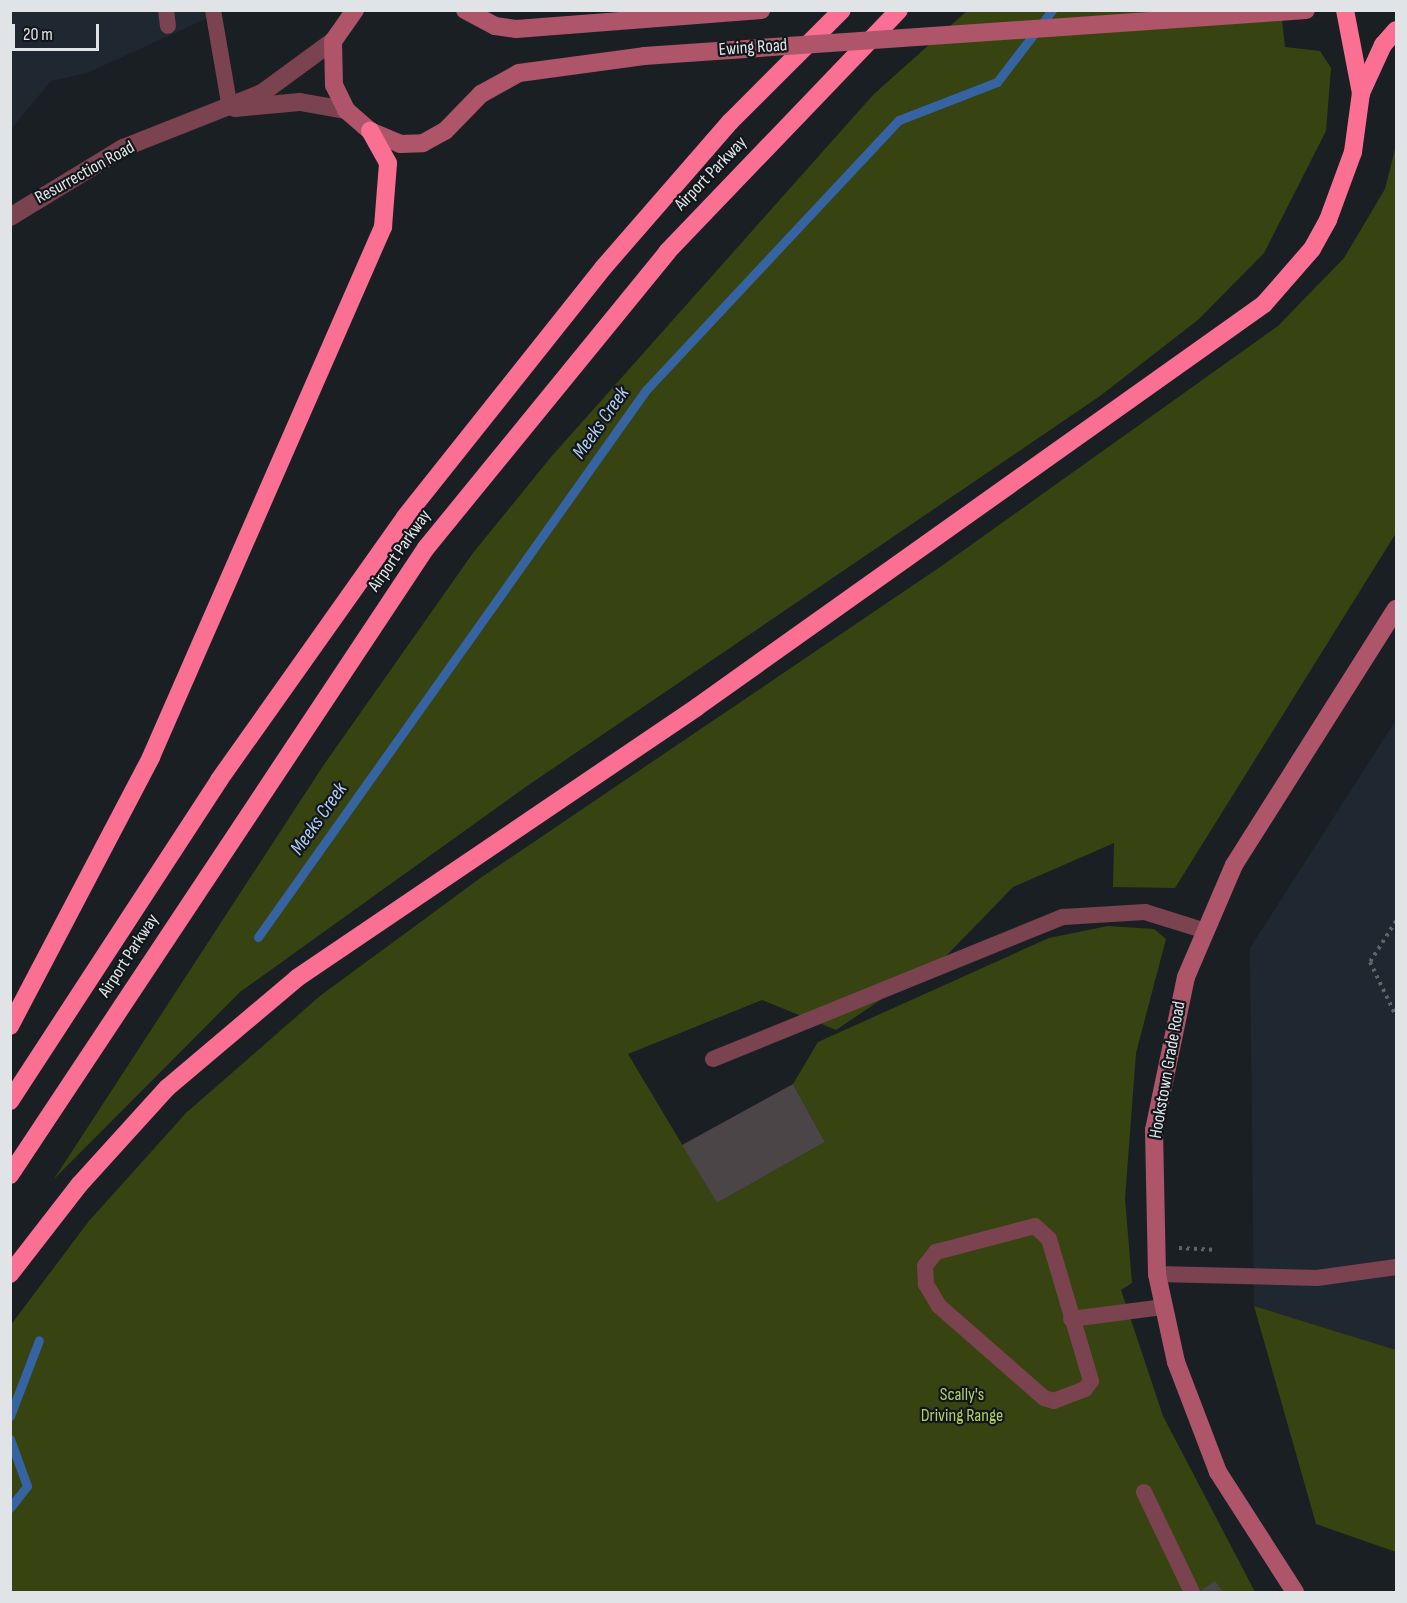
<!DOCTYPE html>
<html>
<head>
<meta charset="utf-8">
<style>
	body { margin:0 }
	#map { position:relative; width:1407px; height:1603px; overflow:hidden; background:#1a1f23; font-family:"Sofia Sans Condensed",sans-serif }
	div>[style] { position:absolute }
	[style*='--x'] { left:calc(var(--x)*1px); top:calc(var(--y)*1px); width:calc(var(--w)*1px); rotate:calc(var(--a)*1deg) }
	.built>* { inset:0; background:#1f2831 }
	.green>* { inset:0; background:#374411 }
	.stream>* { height:9px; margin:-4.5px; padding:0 4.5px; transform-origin:4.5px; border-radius:4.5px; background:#3663a1 }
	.building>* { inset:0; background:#4b4548 }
	.path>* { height:4px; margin-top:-2px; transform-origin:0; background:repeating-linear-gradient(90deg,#606468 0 3px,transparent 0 7.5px) }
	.lane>* { height:16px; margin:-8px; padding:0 8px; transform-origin:8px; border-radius:8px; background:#7a434f }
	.street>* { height:18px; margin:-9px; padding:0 9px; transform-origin:9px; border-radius:9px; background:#7a434f }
	.secondary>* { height:18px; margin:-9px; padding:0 9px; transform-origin:9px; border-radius:9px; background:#ae556a }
	.highway>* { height:18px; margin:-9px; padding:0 9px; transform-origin:9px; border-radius:9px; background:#fa6f92 }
	.secondary-bridge>* { height:18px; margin:-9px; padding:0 9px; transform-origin:9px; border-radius:9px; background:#ae556a }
	span { translate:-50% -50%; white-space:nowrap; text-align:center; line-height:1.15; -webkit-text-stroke:4.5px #11161a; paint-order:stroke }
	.street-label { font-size:18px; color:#e1e4e7 }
	.park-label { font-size:18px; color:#b2d062 }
	.water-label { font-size:20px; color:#b3ccf0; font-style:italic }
	.frame { position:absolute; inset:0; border:12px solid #e1e4e7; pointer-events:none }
	.scale { position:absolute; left:12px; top:24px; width:87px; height:27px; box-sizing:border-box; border:3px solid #e1e4e7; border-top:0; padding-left:8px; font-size:18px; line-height:21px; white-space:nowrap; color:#e1e4e7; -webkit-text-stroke:4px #11161a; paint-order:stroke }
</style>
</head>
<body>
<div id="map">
	<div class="built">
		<div style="clip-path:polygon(11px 11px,223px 11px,87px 73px,51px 81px,11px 129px)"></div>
		<div style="clip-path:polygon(1396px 720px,1396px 1350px,1254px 1306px,1250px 948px)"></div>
	</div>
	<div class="green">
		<div style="clip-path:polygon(967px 11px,1281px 11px,1285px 47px,1320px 51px,1331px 68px,1326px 131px,1264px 253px,1199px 319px,1100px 396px,527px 786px,240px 992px,54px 1179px,323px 766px,473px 553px,551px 457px,874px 94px)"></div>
		<div style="clip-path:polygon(1396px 145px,1396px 533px,1175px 888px,1113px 887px,1114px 843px,1013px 887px,947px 955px,836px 1030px,762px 1000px,628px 1054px,717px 1203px,825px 1142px,793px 1084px,818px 1042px,1049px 938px,1108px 926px,1154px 929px,1166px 939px,1136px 1053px,1125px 1199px,1132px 1283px,1121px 1290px,1163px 1416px,1255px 1592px,11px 1592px,10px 1326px,89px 1221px,186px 1113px,320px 996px,479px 879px,943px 565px,1278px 326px,1344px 258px,1385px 189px)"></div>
		<div style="clip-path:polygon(1254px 1306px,1396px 1350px,1396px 1552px,1316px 1524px)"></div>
	</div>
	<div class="stream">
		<div style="--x:258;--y:937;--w:671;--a:-54.65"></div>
		<div style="--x:646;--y:390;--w:370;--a:-46.9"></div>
		<div style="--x:899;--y:120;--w:105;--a:-21.2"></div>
		<div style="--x:997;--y:82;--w:91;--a:-52.6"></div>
		<div style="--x:10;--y:1416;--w:81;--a:-69.1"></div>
		<div style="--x:10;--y:1439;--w:50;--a:70.1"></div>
		<div style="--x:27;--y:1486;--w:28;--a:128"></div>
	</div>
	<div class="building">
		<div style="clip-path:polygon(793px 1084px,825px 1142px,717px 1203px,682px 1145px)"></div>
		<div style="clip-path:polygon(1215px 1581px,1223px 1592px,1201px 1592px,1200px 1591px)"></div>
	</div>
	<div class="path">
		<div style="--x:1396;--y:921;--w:49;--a:122.4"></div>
		<div style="--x:1370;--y:962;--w:60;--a:64.3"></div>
		<div style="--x:1179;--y:1248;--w:35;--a:3"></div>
	</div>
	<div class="lane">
		<div style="--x:166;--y:10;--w:16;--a:83"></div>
		<div style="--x:213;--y:10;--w:99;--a:80.2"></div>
		<div style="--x:713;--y:1059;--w:378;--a:-22.1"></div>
		<div style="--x:1063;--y:917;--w:82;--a:-3.5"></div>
		<div style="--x:1145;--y:912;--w:64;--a:17.3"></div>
		<div style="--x:1035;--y:1226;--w:19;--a:43"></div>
		<div style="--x:1049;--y:1239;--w:148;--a:73.5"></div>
		<div style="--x:1091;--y:1381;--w:10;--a:127"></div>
		<div style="--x:1085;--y:1389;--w:33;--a:159"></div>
		<div style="--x:1054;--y:1401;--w:10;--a:-163"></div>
		<div style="--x:1044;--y:1398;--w:140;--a:-138.8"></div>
		<div style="--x:939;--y:1306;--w:26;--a:-121"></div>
		<div style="--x:926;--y:1284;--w:18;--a:-93"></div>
		<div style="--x:925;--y:1266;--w:18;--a:-52"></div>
		<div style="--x:936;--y:1252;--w:102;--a:-14.7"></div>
		<div style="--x:1157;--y:1274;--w:160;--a:1.4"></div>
		<div style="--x:1317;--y:1278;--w:80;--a:-7.9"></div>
		<div style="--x:1071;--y:1319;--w:94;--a:-7.4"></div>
		<div style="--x:1144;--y:1492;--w:111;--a:64.4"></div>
	</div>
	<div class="street">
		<div style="--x:235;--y:108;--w:65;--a:-5.3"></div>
		<div style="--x:300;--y:102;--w:47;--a:9.9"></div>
		<div style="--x:10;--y:217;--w:132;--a:-31.4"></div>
		<div style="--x:123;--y:148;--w:149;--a:-21.6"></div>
		<div style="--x:262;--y:93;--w:88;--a:-36.2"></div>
	</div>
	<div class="secondary">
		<div style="--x:355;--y:10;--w:38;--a:125"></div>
		<div style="--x:333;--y:41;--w:44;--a:88.7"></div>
		<div style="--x:334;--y:85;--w:28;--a:64"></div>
		<div style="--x:346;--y:110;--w:32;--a:41"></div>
		<div style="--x:370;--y:131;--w:33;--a:23"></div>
		<div style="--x:400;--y:144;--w:23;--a:-2"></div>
		<div style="--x:423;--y:143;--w:25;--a:-29"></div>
		<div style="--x:445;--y:131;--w:52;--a:-45.8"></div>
		<div style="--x:481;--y:94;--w:43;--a:-28.9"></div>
		<div style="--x:519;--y:73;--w:126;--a:-7.7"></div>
		<div style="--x:465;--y:10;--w:34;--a:28"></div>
		<div style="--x:495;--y:26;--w:21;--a:8"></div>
		<div style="--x:516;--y:29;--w:246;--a:-4.4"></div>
		<div style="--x:1278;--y:12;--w:28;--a:-4"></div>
		<div style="--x:1295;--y:1592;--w:143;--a:-122.7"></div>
		<div style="--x:1218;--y:1472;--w:118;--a:-110.9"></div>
		<div style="--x:1176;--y:1362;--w:90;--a:-102.2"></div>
		<div style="--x:1157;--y:1274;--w:144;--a:-91.2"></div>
		<div style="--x:1154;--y:1130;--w:156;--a:-78.2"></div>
		<div style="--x:1186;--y:977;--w:122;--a:-66.8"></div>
		<div style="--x:1234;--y:865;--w:303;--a:-57.7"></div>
	</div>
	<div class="highway">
		<div style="--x:1345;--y:10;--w:85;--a:79.1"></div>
		<div style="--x:10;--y:1026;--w:304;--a:-62.3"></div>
		<div style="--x:151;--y:757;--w:579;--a:-66.36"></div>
		<div style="--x:383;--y:227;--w:64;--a:-85.5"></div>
		<div style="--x:388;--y:163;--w:37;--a:-119"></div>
		<div style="--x:10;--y:1101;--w:383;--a:-56.9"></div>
		<div style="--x:219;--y:780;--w:322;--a:-54.7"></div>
		<div style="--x:405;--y:517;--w:318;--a:-51.5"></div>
		<div style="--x:603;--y:268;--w:194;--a:-49"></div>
		<div style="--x:730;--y:122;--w:158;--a:-45"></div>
		<div style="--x:10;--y:1175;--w:752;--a:-56.44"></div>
		<div style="--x:426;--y:548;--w:382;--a:-50.8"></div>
		<div style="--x:667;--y:252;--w:335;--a:-46.2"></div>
		<div style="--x:10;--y:1274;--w:113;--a:-52.2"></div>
		<div style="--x:79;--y:1185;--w:131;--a:-47.8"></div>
		<div style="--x:167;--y:1088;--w:170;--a:-40.2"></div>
		<div style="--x:297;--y:978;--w:483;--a:-34.1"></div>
		<div style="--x:697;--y:707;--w:696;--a:-35.4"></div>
		<div style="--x:1264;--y:304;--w:73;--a:-48.9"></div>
		<div style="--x:1312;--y:249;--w:33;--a:-61"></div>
		<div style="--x:1328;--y:220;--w:72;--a:-69.8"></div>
		<div style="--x:1353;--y:152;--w:60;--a:-82.3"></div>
		<div style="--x:1361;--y:93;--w:53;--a:-65.4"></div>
		<div style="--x:1383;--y:45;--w:20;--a:-49"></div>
	</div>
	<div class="secondary-bridge">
		<div style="--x:644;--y:56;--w:636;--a:-3.97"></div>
	</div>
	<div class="street-label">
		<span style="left:753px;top:48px;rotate:-4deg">Ewing Road</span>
		<span style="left:85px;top:173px;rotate:-29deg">Resurrection Road</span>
		<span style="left:711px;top:174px;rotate:-46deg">Airport Parkway</span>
		<span style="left:400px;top:551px;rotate:-55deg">Airport Parkway</span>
		<span style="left:129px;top:956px;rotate:-57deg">Airport Parkway</span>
		<span style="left:1168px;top:1070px;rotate:-80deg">Hookstown Grade Road</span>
	</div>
	<div class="park-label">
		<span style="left:962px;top:1406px">Scally's<br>Driving Range</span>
	</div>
	<div class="water-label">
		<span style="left:601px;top:423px;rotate:-55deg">Meeks Creek</span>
		<span style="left:319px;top:819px;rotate:-55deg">Meeks Creek</span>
	</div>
	<div class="frame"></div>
	<div class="scale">20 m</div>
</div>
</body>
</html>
